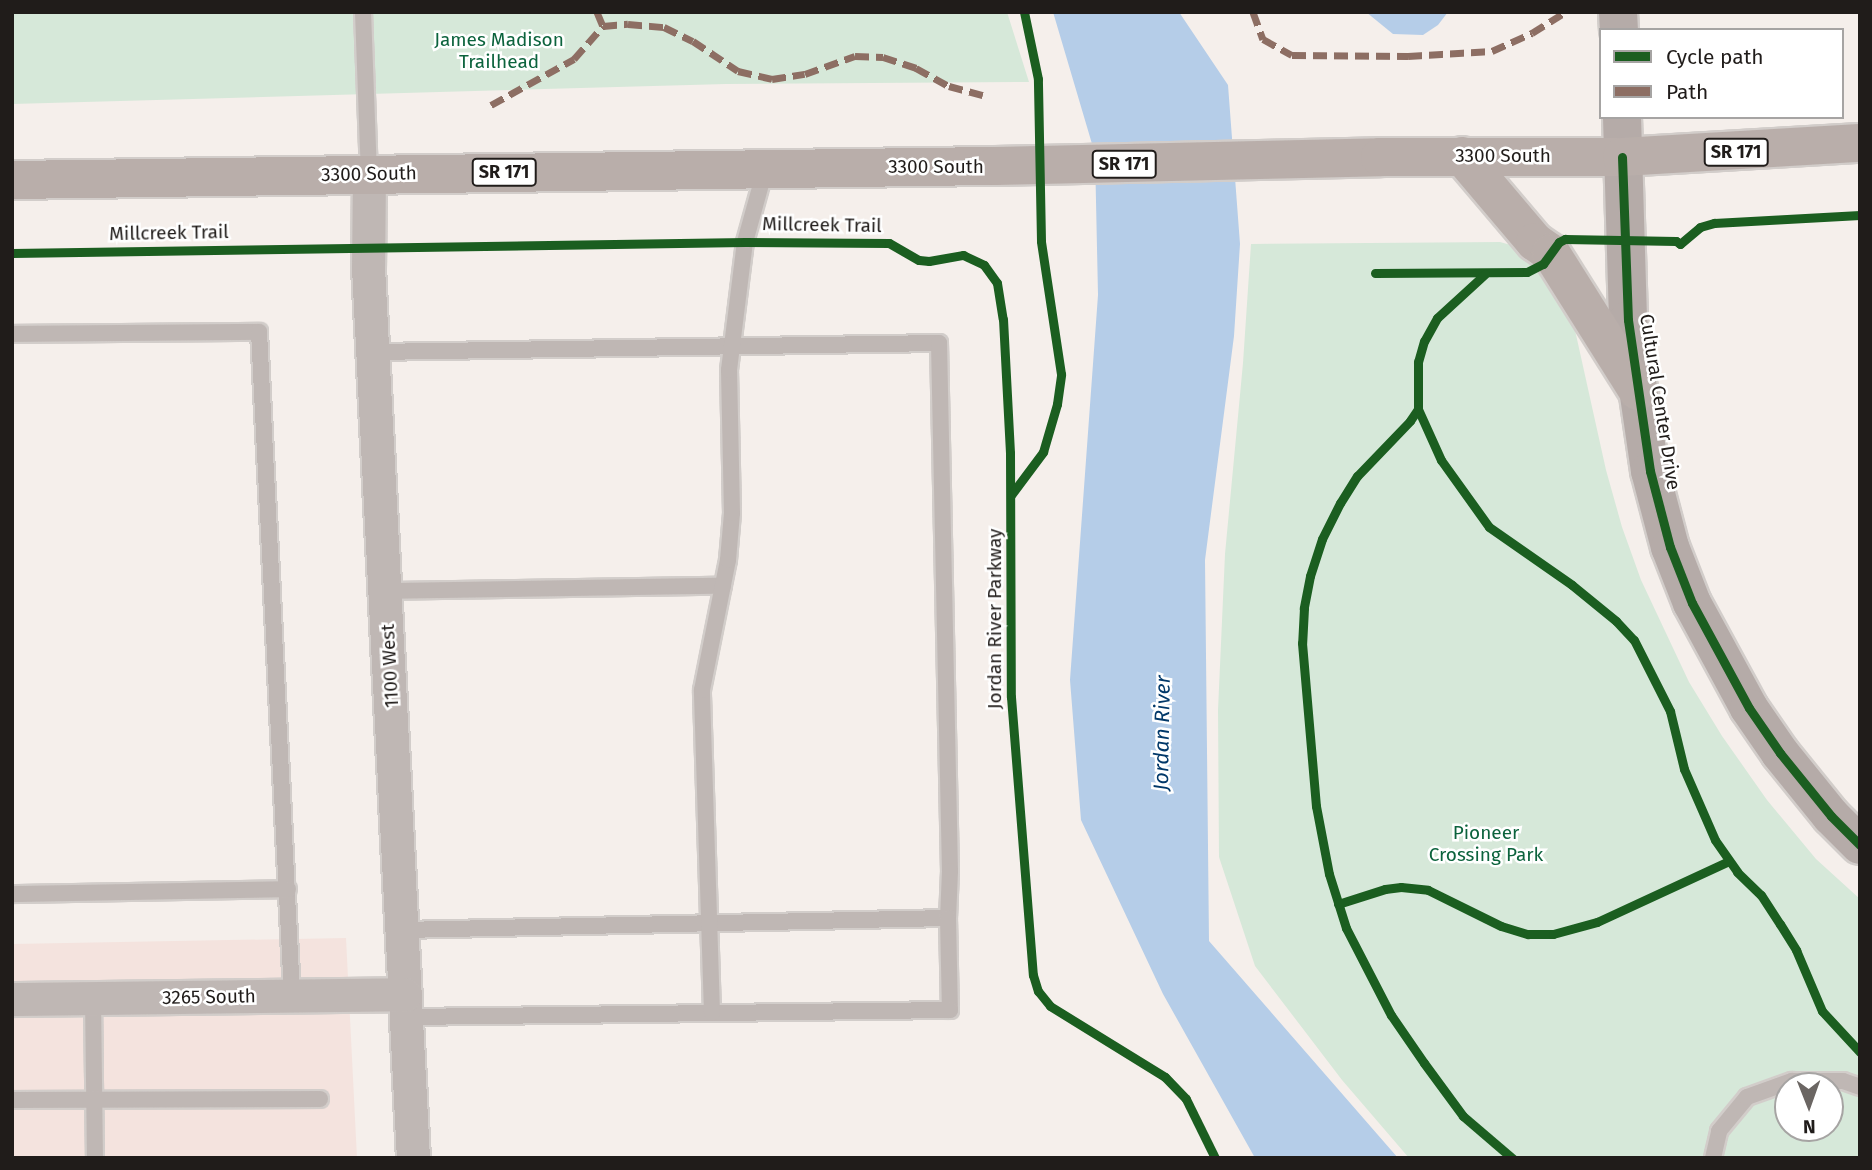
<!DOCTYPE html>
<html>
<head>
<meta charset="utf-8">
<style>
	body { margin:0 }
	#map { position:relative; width:1872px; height:1170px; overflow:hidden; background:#f5efeb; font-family:"Fira Sans",sans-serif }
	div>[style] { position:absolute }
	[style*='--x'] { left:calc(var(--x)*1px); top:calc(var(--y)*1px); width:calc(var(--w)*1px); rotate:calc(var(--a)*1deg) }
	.industrial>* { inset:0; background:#f4e3de }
	.green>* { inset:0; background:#d6e8d9 }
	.water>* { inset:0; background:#b5cde8 }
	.roads { filter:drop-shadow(2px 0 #d2cdca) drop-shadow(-2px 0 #d2cdca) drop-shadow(0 2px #d2cdca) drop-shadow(0 -2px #d2cdca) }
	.lane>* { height:16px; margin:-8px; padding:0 8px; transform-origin:8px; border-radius:8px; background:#bfb7b4 }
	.street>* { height:33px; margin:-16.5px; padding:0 16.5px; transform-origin:16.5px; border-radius:16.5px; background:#bfb7b4 }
	.secondary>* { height:38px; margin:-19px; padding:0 19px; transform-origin:19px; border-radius:19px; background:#b5aba8 }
	.primary>* { height:38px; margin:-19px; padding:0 19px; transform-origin:19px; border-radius:19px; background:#b9aeaa }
	.quiet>* { height:7px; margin-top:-3.5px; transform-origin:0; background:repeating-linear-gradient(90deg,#8d6e63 0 14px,transparent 0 21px) }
	.cycleway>* { height:9px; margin:-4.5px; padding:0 4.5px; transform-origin:4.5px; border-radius:4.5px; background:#1b5e20 }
	span { translate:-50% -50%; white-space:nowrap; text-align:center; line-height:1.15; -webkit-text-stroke:5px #fff; paint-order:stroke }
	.shield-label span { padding:2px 5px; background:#fff; border:2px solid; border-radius:5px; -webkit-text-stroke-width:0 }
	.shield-label { font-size:18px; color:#201c1a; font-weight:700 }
	.park-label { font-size:19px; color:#0c633d }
	.street-label { font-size:19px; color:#201c1a }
	.water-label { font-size:21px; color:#013869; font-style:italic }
	.frame { position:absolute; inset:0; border:14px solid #201c1a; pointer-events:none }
	.legend { position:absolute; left:1599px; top:28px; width:245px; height:91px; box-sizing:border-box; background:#fff; border:2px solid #a6a4a3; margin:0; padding:9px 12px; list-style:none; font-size:21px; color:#201c1a }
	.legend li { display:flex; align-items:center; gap:14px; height:35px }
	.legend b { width:35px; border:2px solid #a6a4a3 }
	.north { position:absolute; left:1774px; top:1072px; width:70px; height:70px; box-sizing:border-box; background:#fff; border:2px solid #a6a4a3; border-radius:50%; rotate:179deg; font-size:19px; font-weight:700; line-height:28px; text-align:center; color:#201c1a }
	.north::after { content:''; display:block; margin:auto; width:24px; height:32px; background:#6b6663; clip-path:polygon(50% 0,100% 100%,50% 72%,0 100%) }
</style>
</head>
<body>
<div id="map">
	<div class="industrial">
		<div style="clip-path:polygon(346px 938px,357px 1158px,12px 1158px,12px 944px)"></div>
	</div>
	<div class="green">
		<div style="clip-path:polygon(12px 12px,1007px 12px,1029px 82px,726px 84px,12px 104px)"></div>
		<div style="clip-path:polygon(evenodd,1500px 242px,1529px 250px,1569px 303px,1606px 470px,1622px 527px,1641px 580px,1689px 682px,1722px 736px,1767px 800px,1816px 859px,1860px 899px,1860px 1158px,1409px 1158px,1342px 1080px,1255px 966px,1219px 857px,1218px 710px,1225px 554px,1243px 363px,1251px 244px,1500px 242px,1788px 1086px,1830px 1086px,1830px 1128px,1788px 1128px,1788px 1086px)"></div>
	</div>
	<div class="water">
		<div style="clip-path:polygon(1053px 12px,1179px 12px,1228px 85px,1240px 244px,1234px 336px,1205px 560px,1209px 941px,1398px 1158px,1255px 1158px,1163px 994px,1081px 820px,1070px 680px,1098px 295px,1095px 154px)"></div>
		<div style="clip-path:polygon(1366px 12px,1448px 12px,1438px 25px,1423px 35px,1393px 34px)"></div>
	</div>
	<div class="roads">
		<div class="lane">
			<div style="--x:363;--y:12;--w:162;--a:87.9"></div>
			<div style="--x:12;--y:334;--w:247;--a:-0.5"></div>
			<div style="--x:259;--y:332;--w:665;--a:87.15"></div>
			<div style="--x:374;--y:352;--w:565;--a:-0.91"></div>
			<div style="--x:939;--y:343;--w:528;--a:88.81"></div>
			<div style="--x:950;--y:871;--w:47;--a:92.4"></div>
			<div style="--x:386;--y:591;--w:337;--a:-0.9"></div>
			<div style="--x:12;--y:894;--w:276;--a:-1"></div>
			<div style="--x:402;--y:930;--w:546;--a:-1.26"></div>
			<div style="--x:948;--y:918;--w:92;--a:88.8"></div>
			<div style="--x:950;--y:1010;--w:544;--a:179.26"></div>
			<div style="--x:93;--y:998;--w:160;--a:89.3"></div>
			<div style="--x:712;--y:1013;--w:323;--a:-91.8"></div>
			<div style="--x:702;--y:690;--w:133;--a:-78.7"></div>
			<div style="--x:728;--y:560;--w:47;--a:-85.1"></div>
			<div style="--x:732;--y:513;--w:143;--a:-91.2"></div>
			<div style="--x:729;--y:370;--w:129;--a:-82.9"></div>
			<div style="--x:745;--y:242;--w:75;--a:-74.5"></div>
			<div style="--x:12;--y:1100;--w:308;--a:-0.2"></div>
			<div style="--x:1713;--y:1158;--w:28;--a:-77"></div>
			<div style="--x:1719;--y:1131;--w:44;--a:-50.5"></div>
			<div style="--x:1747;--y:1097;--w:48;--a:-19.6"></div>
			<div style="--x:1792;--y:1081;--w:51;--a:0"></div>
			<div style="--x:1843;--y:1081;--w:18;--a:19"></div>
		</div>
		<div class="street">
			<div style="--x:369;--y:174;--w:93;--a:90.6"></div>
			<div style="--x:368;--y:267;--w:892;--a:87.11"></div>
			<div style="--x:12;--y:999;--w:393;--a:-0.7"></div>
		</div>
		<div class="secondary">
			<div style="--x:1618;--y:12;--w:18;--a:87"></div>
			<div style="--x:1622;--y:117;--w:203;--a:88.3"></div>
			<div style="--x:1628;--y:320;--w:153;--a:81.7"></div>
			<div style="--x:1650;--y:471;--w:79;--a:75.3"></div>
			<div style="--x:1670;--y:547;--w:60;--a:68.6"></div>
			<div style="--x:1692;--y:603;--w:119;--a:61.5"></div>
			<div style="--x:1749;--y:708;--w:55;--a:55.4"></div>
			<div style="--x:1780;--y:753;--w:81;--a:51"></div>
			<div style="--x:1831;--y:816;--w:41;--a:45"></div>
		</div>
		<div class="primary">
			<div style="--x:1462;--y:156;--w:113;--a:49.7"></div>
			<div style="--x:1535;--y:242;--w:19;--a:35"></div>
			<div style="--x:1551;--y:253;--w:163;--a:57.8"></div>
			<div style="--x:12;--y:180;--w:983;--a:-0.82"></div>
			<div style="--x:995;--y:166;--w:385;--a:-1.3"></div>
			<div style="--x:1380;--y:157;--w:242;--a:0"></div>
			<div style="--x:1622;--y:157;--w:238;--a:-3.4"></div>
		</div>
	</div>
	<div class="quiet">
		<div style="--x:597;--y:12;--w:15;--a:67"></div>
		<div style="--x:603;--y:26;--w:25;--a:-5"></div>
		<div style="--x:628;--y:24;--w:36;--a:5"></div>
		<div style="--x:664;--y:27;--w:32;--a:26"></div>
		<div style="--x:693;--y:41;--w:54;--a:33.7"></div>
		<div style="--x:738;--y:71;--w:35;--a:13"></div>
		<div style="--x:772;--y:79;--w:33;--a:-9"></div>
		<div style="--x:805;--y:74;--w:53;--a:-19.8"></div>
		<div style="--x:855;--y:56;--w:28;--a:2"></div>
		<div style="--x:883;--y:57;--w:35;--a:18"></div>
		<div style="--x:916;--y:68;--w:38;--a:29"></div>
		<div style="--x:949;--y:86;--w:35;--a:15"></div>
		<div style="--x:1253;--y:12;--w:29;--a:70"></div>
		<div style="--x:1263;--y:39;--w:33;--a:29"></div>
		<div style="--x:1292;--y:55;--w:116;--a:0.5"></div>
		<div style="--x:1408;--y:56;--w:84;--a:-3.4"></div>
		<div style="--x:1492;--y:51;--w:44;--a:-24.2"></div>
		<div style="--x:1532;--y:33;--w:39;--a:-32"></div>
		<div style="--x:491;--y:105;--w:95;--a:-29"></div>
		<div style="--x:574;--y:59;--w:44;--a:-48.7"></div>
	</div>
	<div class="cycleway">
		<div style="--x:1622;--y:157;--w:163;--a:87.9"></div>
		<div style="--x:1628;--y:320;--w:153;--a:81.7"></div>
		<div style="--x:1650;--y:471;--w:79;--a:75.3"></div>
		<div style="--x:1670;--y:547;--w:60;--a:68.6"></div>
		<div style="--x:1692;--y:603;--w:119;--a:61.5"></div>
		<div style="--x:1749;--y:708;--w:55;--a:55.4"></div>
		<div style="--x:1780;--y:753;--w:81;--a:51"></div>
		<div style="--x:1831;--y:816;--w:41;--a:45"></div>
		<div style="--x:12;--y:253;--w:733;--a:-0.86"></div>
		<div style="--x:745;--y:242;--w:144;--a:0.4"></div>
		<div style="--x:889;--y:243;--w:34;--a:30"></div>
		<div style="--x:919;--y:260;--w:10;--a:6"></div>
		<div style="--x:929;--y:261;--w:35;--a:-10"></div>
		<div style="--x:963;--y:255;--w:23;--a:25"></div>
		<div style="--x:984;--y:265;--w:22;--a:54"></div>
		<div style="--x:997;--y:283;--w:36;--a:81"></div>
		<div style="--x:1003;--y:319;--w:134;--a:87"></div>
		<div style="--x:1010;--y:453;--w:244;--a:89.8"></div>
		<div style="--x:1011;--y:697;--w:279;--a:85.5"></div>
		<div style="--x:1033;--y:975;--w:17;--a:73"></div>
		<div style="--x:1038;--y:991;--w:19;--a:51"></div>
		<div style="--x:1050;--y:1006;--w:135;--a:31.7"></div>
		<div style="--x:1165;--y:1077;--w:30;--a:46"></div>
		<div style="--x:1186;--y:1099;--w:66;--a:63.8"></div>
		<div style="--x:1375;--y:273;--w:152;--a:-0.4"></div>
		<div style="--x:1527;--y:272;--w:18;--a:-27"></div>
		<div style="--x:1543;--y:264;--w:27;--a:-54"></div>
		<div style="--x:1559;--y:242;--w:7;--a:-27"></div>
		<div style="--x:1565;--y:239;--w:111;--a:1"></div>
		<div style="--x:1676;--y:241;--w:5;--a:37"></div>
		<div style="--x:1680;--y:244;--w:26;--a:-40"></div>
		<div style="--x:1700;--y:227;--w:15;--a:-16"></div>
		<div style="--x:1714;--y:223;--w:146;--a:-3.1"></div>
		<div style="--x:1485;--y:274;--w:65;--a:137.5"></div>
		<div style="--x:1437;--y:318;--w:26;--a:119"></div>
		<div style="--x:1424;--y:341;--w:22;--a:106"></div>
		<div style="--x:1418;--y:362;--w:47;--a:90"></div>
		<div style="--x:1418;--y:409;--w:14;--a:124"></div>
		<div style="--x:1410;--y:421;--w:76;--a:133.9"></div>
		<div style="--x:1357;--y:476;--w:32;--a:122"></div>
		<div style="--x:1340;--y:503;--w:40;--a:116.6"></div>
		<div style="--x:1322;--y:539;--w:39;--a:108"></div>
		<div style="--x:1310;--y:576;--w:33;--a:101"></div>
		<div style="--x:1304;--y:608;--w:35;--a:93"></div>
		<div style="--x:1302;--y:643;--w:164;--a:85.1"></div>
		<div style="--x:1316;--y:806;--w:69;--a:79.2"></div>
		<div style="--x:1329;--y:874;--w:57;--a:72.5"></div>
		<div style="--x:1346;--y:928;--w:98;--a:62.7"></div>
		<div style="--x:1391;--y:1015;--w:58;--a:55.5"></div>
		<div style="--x:1424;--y:1063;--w:66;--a:53.7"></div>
		<div style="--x:1463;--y:1116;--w:65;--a:40.6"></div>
		<div style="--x:1418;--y:409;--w:56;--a:65.7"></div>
		<div style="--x:1441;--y:460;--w:82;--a:54.4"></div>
		<div style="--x:1489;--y:527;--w:101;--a:34.9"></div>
		<div style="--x:1572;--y:585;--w:57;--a:39.3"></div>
		<div style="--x:1616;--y:621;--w:26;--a:47"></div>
		<div style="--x:1634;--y:640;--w:80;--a:63.1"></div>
		<div style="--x:1670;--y:711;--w:60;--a:76.4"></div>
		<div style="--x:1684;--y:769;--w:77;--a:66.4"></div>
		<div style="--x:1715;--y:840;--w:39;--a:55"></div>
		<div style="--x:1737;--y:872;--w:33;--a:44"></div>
		<div style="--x:1761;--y:895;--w:35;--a:57"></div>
		<div style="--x:1780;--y:924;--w:31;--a:58"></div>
		<div style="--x:1796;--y:950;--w:66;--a:66.9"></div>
		<div style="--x:1822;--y:1011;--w:56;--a:47.2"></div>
		<div style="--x:1011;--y:495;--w:54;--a:-53.3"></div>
		<div style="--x:1043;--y:452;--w:50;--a:-73.7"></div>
		<div style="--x:1057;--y:404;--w:30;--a:-82"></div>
		<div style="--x:1061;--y:374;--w:134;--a:-98.6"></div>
		<div style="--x:1041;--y:241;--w:162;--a:-91.1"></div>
		<div style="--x:1038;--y:79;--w:68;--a:-101.8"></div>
		<div style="--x:1338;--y:904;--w:49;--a:-17.7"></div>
		<div style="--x:1385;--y:889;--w:16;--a:-7"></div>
		<div style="--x:1401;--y:887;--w:27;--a:6"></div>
		<div style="--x:1428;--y:890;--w:81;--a:26.3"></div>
		<div style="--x:1501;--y:926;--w:28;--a:17"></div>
		<div style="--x:1528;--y:934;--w:25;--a:0"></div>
		<div style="--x:1553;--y:934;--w:46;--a:-15.3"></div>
		<div style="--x:1597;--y:922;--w:145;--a:-24.8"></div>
	</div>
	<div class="shield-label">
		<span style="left:1736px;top:152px">SR 171</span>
		<span style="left:1124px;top:164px">SR 171</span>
		<span style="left:504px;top:172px">SR 171</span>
	</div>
	<div class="park-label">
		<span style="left:499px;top:51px">James Madison<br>Trailhead</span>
		<span style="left:1486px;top:844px">Pioneer<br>Crossing Park</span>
	</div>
	<div class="street-label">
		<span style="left:1503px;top:156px">3300 South</span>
		<span style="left:936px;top:167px">3300 South</span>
		<span style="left:369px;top:174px;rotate:-1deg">3300 South</span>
		<span style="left:822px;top:225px;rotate:1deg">Millcreek Trail</span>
		<span style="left:169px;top:233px;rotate:-1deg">Millcreek Trail</span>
		<span style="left:1660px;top:402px;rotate:81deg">Cultural Center Drive</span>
		<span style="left:995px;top:619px;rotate:-90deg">Jordan River Parkway</span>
		<span style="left:390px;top:666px;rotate:-93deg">1100 West</span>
		<span style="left:209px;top:997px;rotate:-1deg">3265 South</span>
	</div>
	<div class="water-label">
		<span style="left:1162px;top:733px;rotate:-89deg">Jordan River</span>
	</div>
	<div class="frame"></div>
	<ul class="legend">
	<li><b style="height:9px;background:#1b5e20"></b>Cycle path</li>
	<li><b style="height:9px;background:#8d6e63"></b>Path</li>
	</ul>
	<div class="north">N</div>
</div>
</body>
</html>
